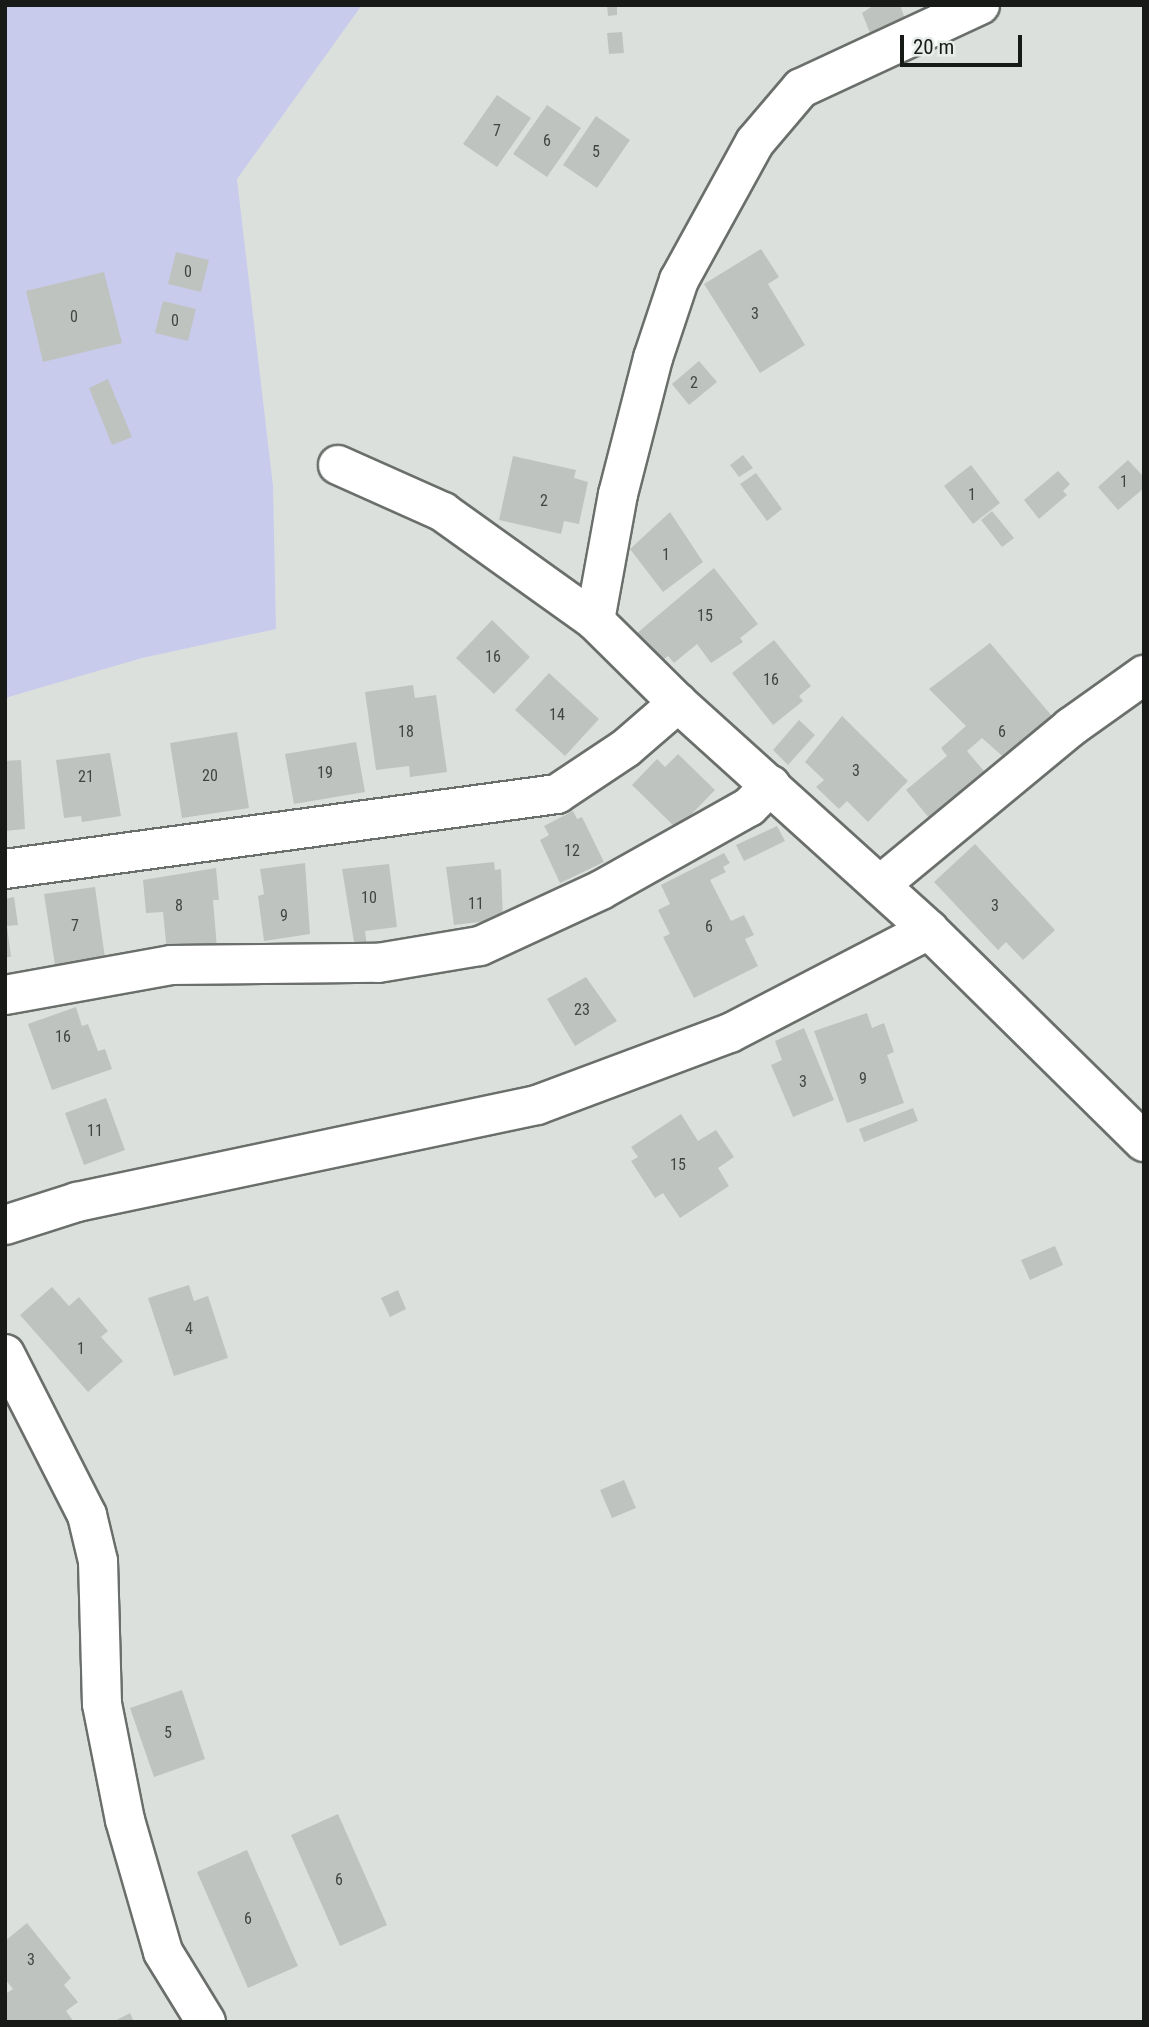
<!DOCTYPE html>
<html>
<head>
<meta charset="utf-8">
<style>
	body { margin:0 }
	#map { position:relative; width:1149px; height:2027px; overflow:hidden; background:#dce0dc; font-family:"Roboto Condensed",sans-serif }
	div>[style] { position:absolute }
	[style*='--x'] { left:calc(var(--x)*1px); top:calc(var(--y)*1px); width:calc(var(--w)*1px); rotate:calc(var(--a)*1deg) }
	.green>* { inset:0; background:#c9cbed }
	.building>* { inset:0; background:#bfc3bf }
	.roads { filter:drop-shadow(2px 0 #6b6f6b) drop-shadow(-2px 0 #6b6f6b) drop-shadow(0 2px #6b6f6b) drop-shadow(0 -2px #6b6f6b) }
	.street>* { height:38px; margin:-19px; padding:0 19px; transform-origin:19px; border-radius:19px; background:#fff }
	span { translate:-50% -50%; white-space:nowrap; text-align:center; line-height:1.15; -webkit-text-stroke:7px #e9ede9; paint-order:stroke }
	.number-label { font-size:16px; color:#424442 }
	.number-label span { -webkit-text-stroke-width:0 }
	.frame { position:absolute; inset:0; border:7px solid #181a18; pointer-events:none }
	.scale { position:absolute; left:900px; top:35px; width:122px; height:32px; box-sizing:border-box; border:4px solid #181a18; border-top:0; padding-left:9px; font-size:21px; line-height:24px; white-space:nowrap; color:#181a18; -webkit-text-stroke:5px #e9ede9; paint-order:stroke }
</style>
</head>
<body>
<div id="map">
	<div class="green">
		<div style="clip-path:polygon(5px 5px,362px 5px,237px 179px,273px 486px,276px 629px,142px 658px,5px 698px)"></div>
	</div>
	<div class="building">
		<div style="clip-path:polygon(607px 5px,617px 5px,617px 15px,608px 16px)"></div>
		<div style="clip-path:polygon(874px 5px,900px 5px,905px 19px,870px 33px,862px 13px)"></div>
		<div style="clip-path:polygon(622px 32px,624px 53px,609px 54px,607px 33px)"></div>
		<div style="clip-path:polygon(497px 95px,531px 118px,497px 167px,463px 144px)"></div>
		<div style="clip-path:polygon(547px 105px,581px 128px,547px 177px,513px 154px)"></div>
		<div style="clip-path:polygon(596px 116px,630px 140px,597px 188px,563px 165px)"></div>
		<div style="clip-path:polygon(761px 249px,779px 277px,768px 284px,805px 345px,760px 373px,704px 284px)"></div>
		<div style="clip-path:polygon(176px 252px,209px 260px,201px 292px,168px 284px)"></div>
		<div style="clip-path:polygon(104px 272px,122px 343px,43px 362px,26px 291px)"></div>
		<div style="clip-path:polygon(163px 301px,196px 309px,188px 341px,155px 333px)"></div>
		<div style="clip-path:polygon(699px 361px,717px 382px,689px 405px,672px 384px)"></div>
		<div style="clip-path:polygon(108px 379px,132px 437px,112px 445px,89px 388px)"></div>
		<div style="clip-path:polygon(743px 455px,753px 468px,739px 477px,730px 465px)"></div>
		<div style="clip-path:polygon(513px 456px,576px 470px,574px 478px,588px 482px,579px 524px,564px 521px,561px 534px,499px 520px)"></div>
		<div style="clip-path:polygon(1128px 460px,1144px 477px,1144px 488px,1118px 510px,1098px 487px)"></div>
		<div style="clip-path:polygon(971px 465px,1000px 503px,973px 524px,944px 486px)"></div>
		<div style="clip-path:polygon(1058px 471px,1070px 484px,1063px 491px,1067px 495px,1039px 519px,1024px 500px)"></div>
		<div style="clip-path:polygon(756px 473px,782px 509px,767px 521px,740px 484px)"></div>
		<div style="clip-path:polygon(992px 511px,1014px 538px,1002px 547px,981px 520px)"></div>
		<div style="clip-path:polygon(670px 512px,703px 562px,663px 592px,630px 549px)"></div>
		<div style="clip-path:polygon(714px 568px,758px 624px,740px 638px,743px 642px,711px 663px,697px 644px,674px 663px,668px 656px,659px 663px,636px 634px)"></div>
		<div style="clip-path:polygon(492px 620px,530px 657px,494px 694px,456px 658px)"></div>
		<div style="clip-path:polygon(774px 640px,811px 686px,799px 696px,803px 701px,773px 725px,732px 673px)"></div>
		<div style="clip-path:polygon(990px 643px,1057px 722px,1009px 762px,982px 738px,967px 751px,989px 777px,934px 824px,906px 790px,947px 756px,941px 748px,966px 726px,929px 689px)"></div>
		<div style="clip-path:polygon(549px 673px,599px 719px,565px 756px,515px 710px)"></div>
		<div style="clip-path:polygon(413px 685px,415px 698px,436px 695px,447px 772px,410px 777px,409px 766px,376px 770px,365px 692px)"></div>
		<div style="clip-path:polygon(842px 716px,908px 781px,868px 822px,847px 801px,839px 809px,816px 787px,824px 780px,805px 762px)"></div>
		<div style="clip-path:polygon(799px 720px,815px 735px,788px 765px,773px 750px)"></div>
		<div style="clip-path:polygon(237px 732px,249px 808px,182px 818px,170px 743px)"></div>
		<div style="clip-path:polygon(356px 742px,365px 792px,294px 804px,285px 754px)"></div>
		<div style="clip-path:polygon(110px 753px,121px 816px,82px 822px,81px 816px,64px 818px,56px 760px)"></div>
		<div style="clip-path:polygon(678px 754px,715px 790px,677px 829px,632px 785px,657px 759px,665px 767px)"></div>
		<div style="clip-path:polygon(21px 760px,25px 829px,5px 831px,5px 761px)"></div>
		<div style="clip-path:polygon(573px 811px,577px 819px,582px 817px,604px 862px,560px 883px,540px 840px,549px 835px,544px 826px)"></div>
		<div style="clip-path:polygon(777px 826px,785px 841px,744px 861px,736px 845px)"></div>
		<div style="clip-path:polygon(975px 844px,1055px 930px,1023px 960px,1006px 942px,998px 950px,934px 882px)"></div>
		<div style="clip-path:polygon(724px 853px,730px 863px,723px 867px,726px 872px,710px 880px,731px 921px,744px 915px,754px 935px,745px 939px,758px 966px,694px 998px,663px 937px,670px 934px,658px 910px,670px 904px,661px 885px)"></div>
		<div style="clip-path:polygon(494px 862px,495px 870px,501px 869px,503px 919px,454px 925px,446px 867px)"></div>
		<div style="clip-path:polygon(305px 863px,310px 934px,264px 941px,258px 896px,264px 894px,260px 869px)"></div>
		<div style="clip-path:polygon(389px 864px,397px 927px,365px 931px,367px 946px,355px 948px,342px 869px)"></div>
		<div style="clip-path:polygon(216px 868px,219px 900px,213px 900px,217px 948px,167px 952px,163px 912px,146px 913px,143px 880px)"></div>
		<div style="clip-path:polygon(95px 887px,105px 958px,55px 965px,44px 894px)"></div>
		<div style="clip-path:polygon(14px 897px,18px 925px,7px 926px,11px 957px,5px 957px,5px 899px)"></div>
		<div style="clip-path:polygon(586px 977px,617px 1021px,575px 1046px,547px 999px)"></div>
		<div style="clip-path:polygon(76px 1007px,82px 1026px,88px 1024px,98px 1051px,105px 1049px,112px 1069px,52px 1090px,28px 1024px)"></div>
		<div style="clip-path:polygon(867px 1013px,872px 1028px,884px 1023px,894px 1052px,887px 1055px,904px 1103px,847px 1123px,814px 1031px)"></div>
		<div style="clip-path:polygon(804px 1028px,834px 1100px,793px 1117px,771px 1065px,782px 1060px,775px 1041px)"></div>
		<div style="clip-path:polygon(106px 1098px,125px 1150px,84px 1165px,65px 1113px)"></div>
		<div style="clip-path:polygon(913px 1108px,918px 1121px,864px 1142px,859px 1129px)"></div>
		<div style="clip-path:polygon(681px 1114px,698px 1141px,716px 1130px,734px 1157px,718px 1168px,729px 1186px,680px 1218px,663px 1193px,655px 1198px,631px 1161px,638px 1157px,631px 1147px)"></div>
		<div style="clip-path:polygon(1055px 1246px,1063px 1265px,1030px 1280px,1021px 1260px)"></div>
		<div style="clip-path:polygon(189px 1285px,194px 1301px,208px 1296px,228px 1358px,174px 1376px,148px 1298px)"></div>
		<div style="clip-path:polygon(52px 1287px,69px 1306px,79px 1297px,108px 1331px,101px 1337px,123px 1361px,88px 1392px,20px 1315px)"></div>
		<div style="clip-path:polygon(398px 1290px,406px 1309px,390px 1317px,381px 1298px)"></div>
		<div style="clip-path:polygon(624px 1480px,636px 1508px,612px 1518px,600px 1490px)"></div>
		<div style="clip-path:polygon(182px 1690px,205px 1759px,154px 1777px,130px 1708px)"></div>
		<div style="clip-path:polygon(338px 1814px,387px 1925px,340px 1946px,291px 1835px)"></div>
		<div style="clip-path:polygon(247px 1850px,298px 1966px,248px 1988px,197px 1872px)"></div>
		<div style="clip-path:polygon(27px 1923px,71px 1978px,64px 1985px,78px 2002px,66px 2011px,74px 2022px,5px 2022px,5px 1994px,13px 1989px,5px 1979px,5px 1941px)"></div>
		<div style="clip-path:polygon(130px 2013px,134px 2022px,113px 2022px)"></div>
	</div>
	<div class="roads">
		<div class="street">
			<div style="--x:980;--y:5;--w:197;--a:155.1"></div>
			<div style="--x:801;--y:88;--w:71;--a:130.4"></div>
			<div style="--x:755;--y:142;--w:158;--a:118.8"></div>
			<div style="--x:679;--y:280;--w:82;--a:108.4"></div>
			<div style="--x:653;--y:358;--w:140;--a:104.4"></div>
			<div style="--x:618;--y:494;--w:129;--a:100.3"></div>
			<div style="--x:595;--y:621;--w:117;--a:44.7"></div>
			<div style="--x:678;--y:703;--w:338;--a:42.1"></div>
			<div style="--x:929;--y:930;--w:302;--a:44.6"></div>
			<div style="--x:338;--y:465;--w:115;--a:24.1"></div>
			<div style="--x:443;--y:512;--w:187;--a:35.6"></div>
			<div style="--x:5;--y:869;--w:557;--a:-7.74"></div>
			<div style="--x:557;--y:794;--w:83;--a:-33.7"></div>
			<div style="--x:626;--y:748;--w:69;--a:-40.9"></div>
			<div style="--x:880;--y:885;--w:248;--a:-39.6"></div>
			<div style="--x:1071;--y:727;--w:90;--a:-35.5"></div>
			<div style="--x:5;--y:995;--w:169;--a:-10.2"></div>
			<div style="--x:171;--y:965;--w:207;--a:-0.6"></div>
			<div style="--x:378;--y:963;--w:103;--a:-9.5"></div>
			<div style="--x:480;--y:946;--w:133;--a:-24.8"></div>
			<div style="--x:601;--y:890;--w:170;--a:-29.3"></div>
			<div style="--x:749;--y:807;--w:31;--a:-45"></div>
			<div style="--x:5;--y:1225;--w:76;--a:-17.7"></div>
			<div style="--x:77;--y:1202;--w:470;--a:-11.9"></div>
			<div style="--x:537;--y:1105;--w:206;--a:-20.5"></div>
			<div style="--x:730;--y:1033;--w:224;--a:-27.4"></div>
			<div style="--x:5;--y:1354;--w:181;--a:63"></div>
			<div style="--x:87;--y:1515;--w:47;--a:76.6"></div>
			<div style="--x:98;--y:1561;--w:143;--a:88.4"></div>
			<div style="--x:102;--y:1704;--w:118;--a:78.8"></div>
			<div style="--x:125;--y:1820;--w:137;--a:73.9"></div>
			<div style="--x:163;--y:1952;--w:82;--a:58.4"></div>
		</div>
	</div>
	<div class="number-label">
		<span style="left:497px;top:131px">7</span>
		<span style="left:547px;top:141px">6</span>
		<span style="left:596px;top:152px">5</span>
		<span style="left:188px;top:272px">0</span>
		<span style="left:755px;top:314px">3</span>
		<span style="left:74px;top:317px">0</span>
		<span style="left:175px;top:321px">0</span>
		<span style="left:694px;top:383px">2</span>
		<span style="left:1124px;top:482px">1</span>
		<span style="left:972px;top:495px">1</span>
		<span style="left:544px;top:501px">2</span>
		<span style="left:666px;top:555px">1</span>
		<span style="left:705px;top:616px">15</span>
		<span style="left:493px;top:657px">16</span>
		<span style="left:771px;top:680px">16</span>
		<span style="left:557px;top:715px">14</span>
		<span style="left:406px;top:732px">18</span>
		<span style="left:1002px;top:732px">6</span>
		<span style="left:856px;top:771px">3</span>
		<span style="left:325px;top:773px">19</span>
		<span style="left:210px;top:776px">20</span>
		<span style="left:86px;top:777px">21</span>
		<span style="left:572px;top:851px">12</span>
		<span style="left:369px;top:898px">10</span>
		<span style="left:476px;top:904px">11</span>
		<span style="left:179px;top:906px">8</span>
		<span style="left:995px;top:906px">3</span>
		<span style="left:284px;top:916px">9</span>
		<span style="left:75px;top:926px">7</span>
		<span style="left:709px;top:927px">6</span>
		<span style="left:582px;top:1010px">23</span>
		<span style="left:63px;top:1037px">16</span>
		<span style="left:863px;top:1079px">9</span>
		<span style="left:803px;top:1082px">3</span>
		<span style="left:95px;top:1131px">11</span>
		<span style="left:678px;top:1165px">15</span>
		<span style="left:189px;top:1329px">4</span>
		<span style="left:81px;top:1349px">1</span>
		<span style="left:168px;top:1733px">5</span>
		<span style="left:339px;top:1880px">6</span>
		<span style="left:248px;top:1919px">6</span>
		<span style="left:31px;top:1960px">3</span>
	</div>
	<div class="frame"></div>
	<div class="scale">20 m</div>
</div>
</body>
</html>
